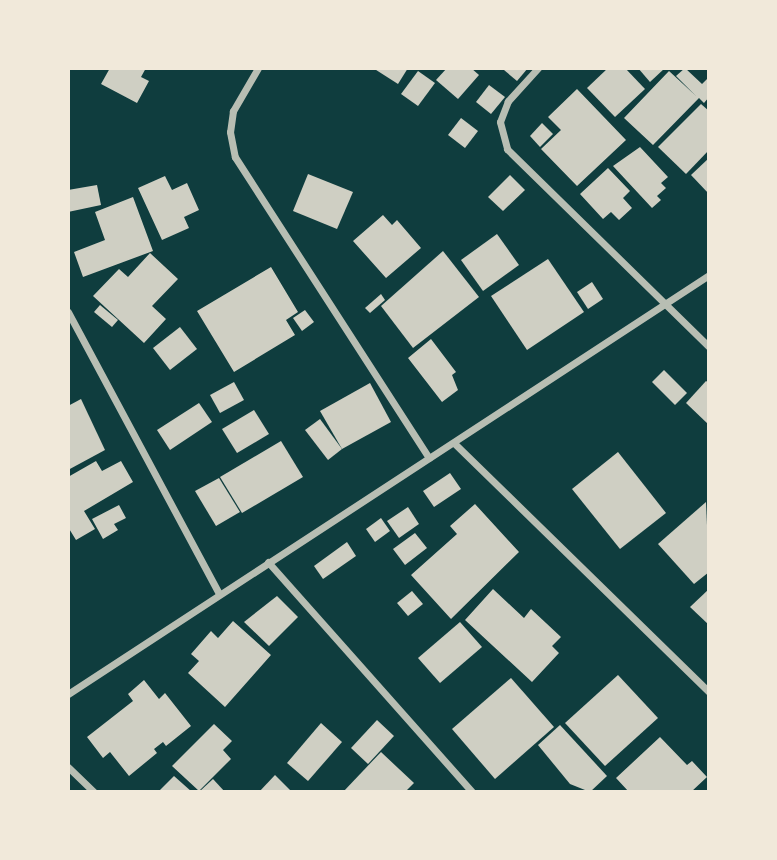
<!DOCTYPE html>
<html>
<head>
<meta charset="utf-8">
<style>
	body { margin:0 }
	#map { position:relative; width:777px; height:860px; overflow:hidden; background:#0f3d3e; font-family:"Exo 2",sans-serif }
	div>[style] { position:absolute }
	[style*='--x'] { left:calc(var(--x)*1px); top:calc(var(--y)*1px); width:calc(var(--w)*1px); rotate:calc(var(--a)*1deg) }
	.building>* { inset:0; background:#cfcfc3 }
	.minor>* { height:7px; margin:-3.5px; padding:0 3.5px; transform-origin:3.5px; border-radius:3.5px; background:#b8beb3 }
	span { translate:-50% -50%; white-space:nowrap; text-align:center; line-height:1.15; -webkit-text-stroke:5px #f1e9da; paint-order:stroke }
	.frame { position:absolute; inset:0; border:70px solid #f1e9da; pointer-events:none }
</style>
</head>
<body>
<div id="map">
	<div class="building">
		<div style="clip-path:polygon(110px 68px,146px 68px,141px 77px,149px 81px,137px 103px,101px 84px)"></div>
		<div style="clip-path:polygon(373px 68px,408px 68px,398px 84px)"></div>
		<div style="clip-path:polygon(447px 68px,471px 68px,479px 75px,458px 99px,436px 80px)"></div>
		<div style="clip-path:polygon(528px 68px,517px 81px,504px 70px,506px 68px)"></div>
		<div style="clip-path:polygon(608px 68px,625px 68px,645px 89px,615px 117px,587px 88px)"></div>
		<div style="clip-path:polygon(638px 68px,665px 68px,650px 82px)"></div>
		<div style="clip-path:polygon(685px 68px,702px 84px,709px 77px,709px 97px,704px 103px,699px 98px,653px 145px,624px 118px,669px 71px,696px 96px,676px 76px)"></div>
		<div style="clip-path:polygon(418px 71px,435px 83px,418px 106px,401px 94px)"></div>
		<div style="clip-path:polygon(489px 85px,505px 97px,491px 114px,476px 102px)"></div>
		<div style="clip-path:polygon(577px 89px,626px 140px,577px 186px,541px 149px,561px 130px,548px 117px)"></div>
		<div style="clip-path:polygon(701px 104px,709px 111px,709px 150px,686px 174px,658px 147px)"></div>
		<div style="clip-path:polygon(461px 118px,478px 131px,465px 148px,448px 135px)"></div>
		<div style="clip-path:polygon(542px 123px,553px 134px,540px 147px,530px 136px)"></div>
		<div style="clip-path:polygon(640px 147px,668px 177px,661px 183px,666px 188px,657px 196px,661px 200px,652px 208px,613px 166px)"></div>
		<div style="clip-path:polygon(709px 158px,709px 194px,691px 175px)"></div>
		<div style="clip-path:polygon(608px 168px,630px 191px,623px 198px,632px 208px,619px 220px,611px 212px,603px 219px,580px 194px)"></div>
		<div style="clip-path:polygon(308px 174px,353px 192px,337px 229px,293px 211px)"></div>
		<div style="clip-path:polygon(510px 175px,525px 190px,503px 211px,488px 197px)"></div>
		<div style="clip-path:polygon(165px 176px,172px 190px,187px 183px,199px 210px,184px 217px,189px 228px,162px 240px,138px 188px)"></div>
		<div style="clip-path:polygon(97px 185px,101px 205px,68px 212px,68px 190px)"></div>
		<div style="clip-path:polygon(133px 197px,153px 251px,83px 277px,74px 252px,105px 240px,95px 212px)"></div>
		<div style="clip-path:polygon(383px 215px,392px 225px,397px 220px,421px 248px,386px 278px,353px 241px)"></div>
		<div style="clip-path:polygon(497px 234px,519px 265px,483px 291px,461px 260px)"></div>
		<div style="clip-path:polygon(443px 251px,479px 297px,413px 348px,381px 306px)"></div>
		<div style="clip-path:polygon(150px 253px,178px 279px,152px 306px,166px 319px,144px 343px,93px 296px,119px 269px,128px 277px)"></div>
		<div style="clip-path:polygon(548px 259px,584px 312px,527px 350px,491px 296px)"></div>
		<div style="clip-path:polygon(271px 267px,298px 312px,286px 320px,295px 335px,234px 372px,197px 311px)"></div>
		<div style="clip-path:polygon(592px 282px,603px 299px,588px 309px,577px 292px)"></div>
		<div style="clip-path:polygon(381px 294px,385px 300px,370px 313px,365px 308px)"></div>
		<div style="clip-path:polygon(100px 305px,118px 320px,112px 327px,94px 312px)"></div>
		<div style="clip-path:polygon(305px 310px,314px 322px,302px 331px,293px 318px)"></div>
		<div style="clip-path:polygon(180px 327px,197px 349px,170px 370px,153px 348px)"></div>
		<div style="clip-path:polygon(431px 339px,456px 372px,452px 375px,458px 390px,442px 402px,408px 358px)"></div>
		<div style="clip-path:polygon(664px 370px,687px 393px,675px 405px,652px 382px)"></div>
		<div style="clip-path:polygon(706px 381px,709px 383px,709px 425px,686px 403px)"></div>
		<div style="clip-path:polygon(234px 382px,244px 400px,220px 413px,210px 395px)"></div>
		<div style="clip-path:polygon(370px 383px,391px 422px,342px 449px,320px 411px)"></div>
		<div style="clip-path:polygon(81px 399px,105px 450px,68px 470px,68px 406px)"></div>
		<div style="clip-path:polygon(199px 403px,212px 422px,170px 450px,157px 430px)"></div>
		<div style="clip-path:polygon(254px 410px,269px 434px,237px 453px,222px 429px)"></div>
		<div style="clip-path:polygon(320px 419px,342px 449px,328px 460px,305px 430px)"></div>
		<div style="clip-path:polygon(281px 441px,303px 477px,242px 513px,220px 477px)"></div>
		<div style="clip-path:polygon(618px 452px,666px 513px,620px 549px,572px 489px)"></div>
		<div style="clip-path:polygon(96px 461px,102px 471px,121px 461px,133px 482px,84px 511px,95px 529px,76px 540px,68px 527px,68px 477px)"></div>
		<div style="clip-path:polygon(450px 473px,461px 489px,434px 507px,423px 491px)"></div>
		<div style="clip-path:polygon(219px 478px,240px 512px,216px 526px,195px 491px)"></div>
		<div style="clip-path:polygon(706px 502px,709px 572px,694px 584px,658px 544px)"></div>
		<div style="clip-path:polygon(475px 504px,519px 552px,451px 619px,411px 575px,457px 534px,450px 526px)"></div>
		<div style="clip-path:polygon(119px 505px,126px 518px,114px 524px,118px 530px,103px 539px,92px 519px)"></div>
		<div style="clip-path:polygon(408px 507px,419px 524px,399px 538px,387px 521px)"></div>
		<div style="clip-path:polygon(381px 518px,390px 531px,375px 542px,366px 529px)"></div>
		<div style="clip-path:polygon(415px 533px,427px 548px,405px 565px,393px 549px)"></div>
		<div style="clip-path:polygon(347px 542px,356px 556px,323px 579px,314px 566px)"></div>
		<div style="clip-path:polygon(493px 589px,524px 618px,531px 609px,561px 637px,552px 646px,559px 653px,532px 682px,465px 620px)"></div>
		<div style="clip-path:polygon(709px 589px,709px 625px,690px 607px)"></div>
		<div style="clip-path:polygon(412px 591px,423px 604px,408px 616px,397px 603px)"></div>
		<div style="clip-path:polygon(277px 596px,298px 617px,269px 646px,244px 622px)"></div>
		<div style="clip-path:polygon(233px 621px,271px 655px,225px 707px,188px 673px,199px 661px,191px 654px,211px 631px,218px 638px)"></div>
		<div style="clip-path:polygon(460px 622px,482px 647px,440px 683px,418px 658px)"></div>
		<div style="clip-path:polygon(618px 675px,658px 718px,605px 766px,565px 723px)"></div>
		<div style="clip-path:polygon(511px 678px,554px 727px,495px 779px,452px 729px)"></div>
		<div style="clip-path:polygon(144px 680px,159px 699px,165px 693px,191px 726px,166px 746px,163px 742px,154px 749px,157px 753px,129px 776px,110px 752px,103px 758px,87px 737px,133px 701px,128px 694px)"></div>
		<div style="clip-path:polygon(377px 720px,394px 736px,368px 764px,351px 748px)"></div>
		<div style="clip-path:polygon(321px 723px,342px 742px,308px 781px,287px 763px)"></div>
		<div style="clip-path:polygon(214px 724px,232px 741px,223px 750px,231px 759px,199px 791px,172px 766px)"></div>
		<div style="clip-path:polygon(560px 725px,607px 776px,590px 792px,570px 784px,538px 745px)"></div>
		<div style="clip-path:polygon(660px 737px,687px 765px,692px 761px,707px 777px,691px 792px,629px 792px,616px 778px)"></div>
		<div style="clip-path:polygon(381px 752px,414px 783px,405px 792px,343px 792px)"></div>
		<div style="clip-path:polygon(275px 775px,292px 792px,259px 792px)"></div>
		<div style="clip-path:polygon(174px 776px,192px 792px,158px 792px)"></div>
		<div style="clip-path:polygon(213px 779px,225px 792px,199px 792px)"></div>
	</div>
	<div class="minor">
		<div style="--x:258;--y:68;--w:50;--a:120.2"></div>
		<div style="--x:233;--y:111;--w:21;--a:98"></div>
		<div style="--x:230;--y:132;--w:25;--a:79"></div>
		<div style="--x:235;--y:157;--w:358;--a:57.2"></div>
		<div style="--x:538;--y:68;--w:45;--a:132.3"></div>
		<div style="--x:508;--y:101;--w:22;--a:111"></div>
		<div style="--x:500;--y:122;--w:28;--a:75"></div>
		<div style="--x:507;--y:149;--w:283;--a:44.4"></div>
		<div style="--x:68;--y:312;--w:320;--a:61.8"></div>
		<div style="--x:454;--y:443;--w:356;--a:44.3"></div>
		<div style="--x:268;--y:562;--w:307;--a:48.4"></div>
		<div style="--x:68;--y:694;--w:766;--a:-33.17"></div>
		<div style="--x:68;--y:767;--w:36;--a:44"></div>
	</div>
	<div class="frame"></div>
</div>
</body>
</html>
